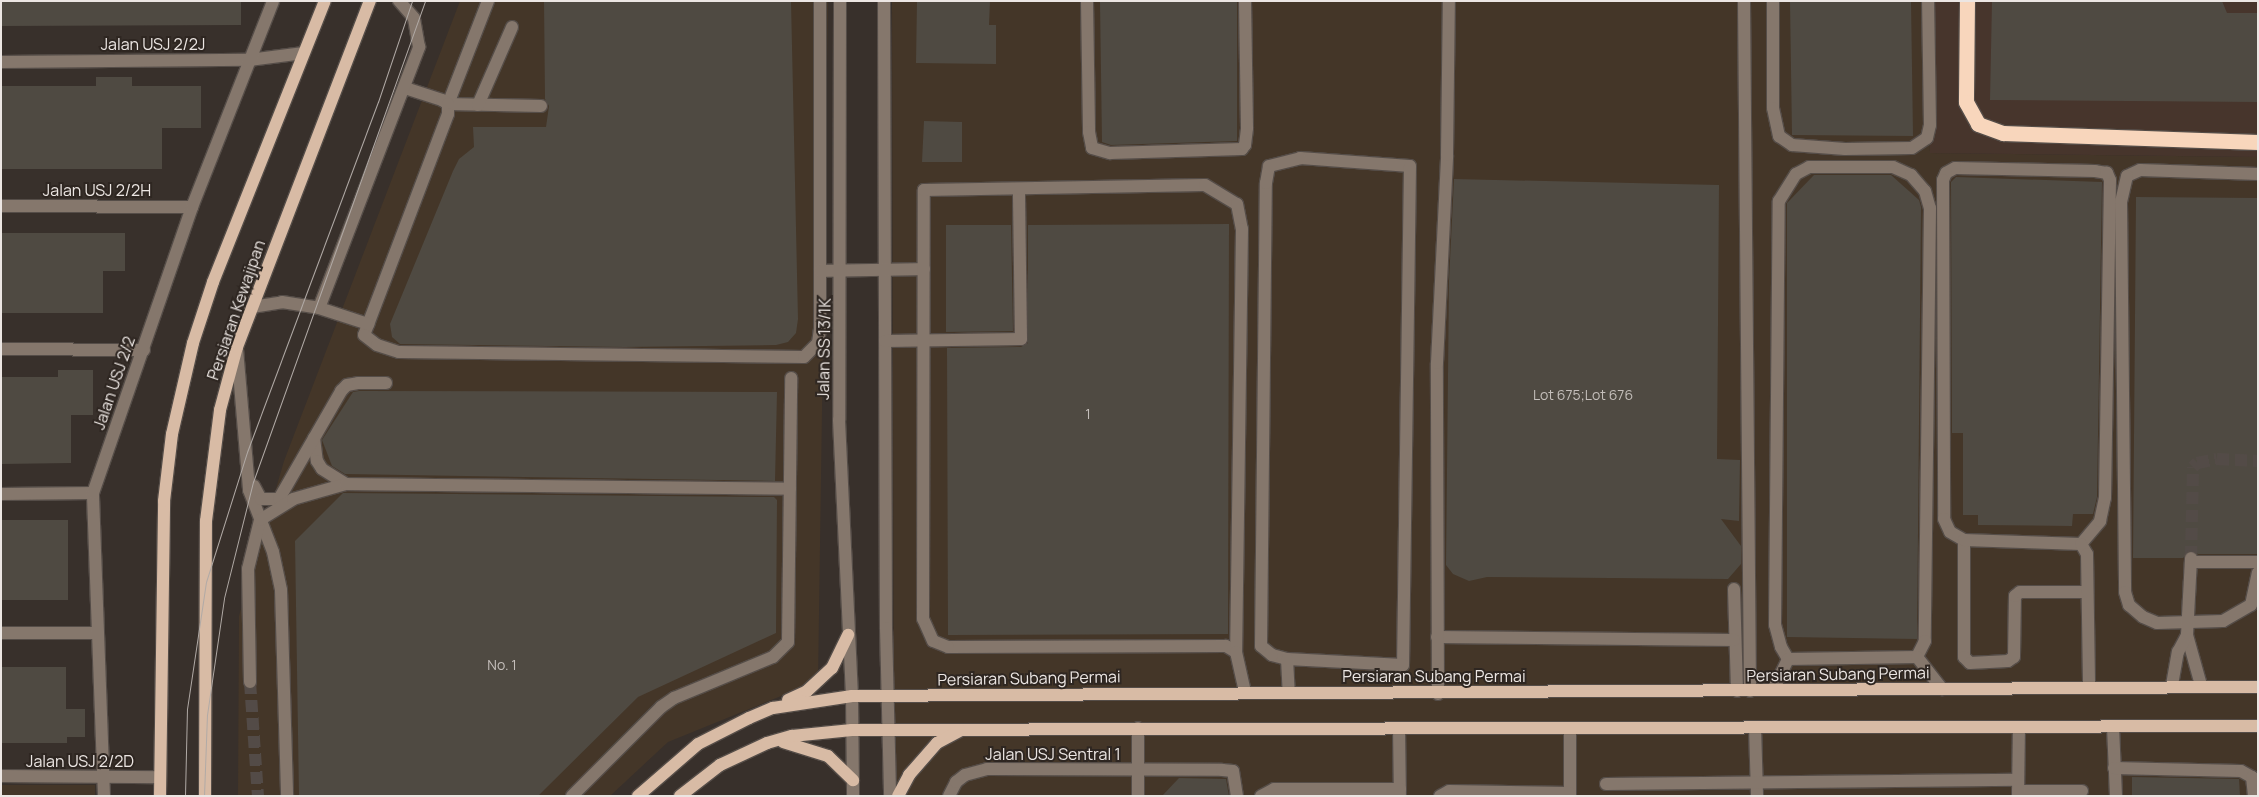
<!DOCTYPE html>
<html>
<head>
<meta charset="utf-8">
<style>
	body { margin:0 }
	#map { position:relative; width:2259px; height:797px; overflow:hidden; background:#38302b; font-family:Manrope,sans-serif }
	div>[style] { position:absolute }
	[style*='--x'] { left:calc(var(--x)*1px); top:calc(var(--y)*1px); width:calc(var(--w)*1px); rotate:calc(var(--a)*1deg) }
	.commercial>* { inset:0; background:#443628 }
	.education>* { inset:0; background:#47352c }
	.building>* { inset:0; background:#4f4a42 }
	.minor-tunnel>* { height:12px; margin-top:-6px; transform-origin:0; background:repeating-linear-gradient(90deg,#534b47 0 12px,transparent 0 18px) }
	.roads { filter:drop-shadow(1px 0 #554d48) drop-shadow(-1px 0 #554d48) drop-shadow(0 1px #554d48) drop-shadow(0 -1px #554d48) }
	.minor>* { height:12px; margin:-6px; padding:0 6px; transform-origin:6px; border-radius:6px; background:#85776c }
	.major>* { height:12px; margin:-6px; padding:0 6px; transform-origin:6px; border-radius:6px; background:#d8bba5 }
	.highway>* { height:15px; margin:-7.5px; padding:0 7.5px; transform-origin:7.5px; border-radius:7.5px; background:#f8d6bc }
	.tram>* { height:1px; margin:-0.5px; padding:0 0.5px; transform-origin:0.5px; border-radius:0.5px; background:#b1aaa6 }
	span { translate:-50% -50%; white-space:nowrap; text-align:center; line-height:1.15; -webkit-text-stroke:4px #2e2621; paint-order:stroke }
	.number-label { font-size:14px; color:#c5bfbb }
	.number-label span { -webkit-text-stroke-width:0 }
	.street-label { font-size:16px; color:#ece6e3 }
	.frame { position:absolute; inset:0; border:2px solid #ece6e3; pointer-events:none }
</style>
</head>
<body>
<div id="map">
	<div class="commercial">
		<div style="clip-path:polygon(460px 1px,828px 1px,818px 681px,668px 742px,610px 796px,238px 796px,239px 616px,284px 461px)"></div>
		<div style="clip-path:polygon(892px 1px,1928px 1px,1930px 153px,2258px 157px,2258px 796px,894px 796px)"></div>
		<div style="clip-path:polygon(1px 785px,95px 785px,95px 796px,1px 796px)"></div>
	</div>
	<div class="education">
		<div style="clip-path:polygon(1928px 1px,2258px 1px,2258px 157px,1930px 153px)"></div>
	</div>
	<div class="building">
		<div style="clip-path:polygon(1px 1px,241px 1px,241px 25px,1px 26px)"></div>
		<div style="clip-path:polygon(544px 1px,791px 1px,798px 319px,796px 333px,788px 342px,776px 345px,624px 347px,400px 344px,392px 337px,390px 324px,453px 171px,459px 159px,474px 147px,473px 127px,546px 127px,549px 106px,545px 99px)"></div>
		<div style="clip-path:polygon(917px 1px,990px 1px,989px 25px,996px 25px,996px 64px,916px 63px)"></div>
		<div style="clip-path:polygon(1100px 1px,1237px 1px,1237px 141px,1111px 145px,1102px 142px)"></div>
		<div style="clip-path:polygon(1790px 1px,1911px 1px,1913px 136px,1792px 135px)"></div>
		<div style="clip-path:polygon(1992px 1px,2222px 1px,2227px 13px,2258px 13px,2258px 102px,1990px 100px)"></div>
		<div style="clip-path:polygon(96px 77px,132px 77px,132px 86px,201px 86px,201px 128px,162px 128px,162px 169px,1px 169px,1px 86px,96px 86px)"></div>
		<div style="clip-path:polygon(924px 121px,962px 122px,962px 162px,922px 162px)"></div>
		<div style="clip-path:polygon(1814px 175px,1891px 175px,1919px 200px,1921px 207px,1917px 639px,1787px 637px,1787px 203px)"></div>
		<div style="clip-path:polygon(1956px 177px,2102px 182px,2097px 497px,2093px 514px,2073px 514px,2072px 526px,1978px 525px,1978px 515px,1963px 515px,1963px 433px,1952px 433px,1951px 182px)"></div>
		<div style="clip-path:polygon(1454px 179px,1719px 185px,1717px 459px,1740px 460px,1739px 521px,1721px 519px,1741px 546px,1741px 564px,1728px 579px,1487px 577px,1469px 581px,1453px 574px,1446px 565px,1449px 281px)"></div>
		<div style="clip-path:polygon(2136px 197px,2258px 198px,2257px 554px,2198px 554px,2191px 550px,2183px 558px,2133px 558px)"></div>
		<div style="clip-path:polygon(1229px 224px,1228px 634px,948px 635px,947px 348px,1021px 347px,1028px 343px,1028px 225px)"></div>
		<div style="clip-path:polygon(946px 225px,1011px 225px,1013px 331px,946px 332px)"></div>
		<div style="clip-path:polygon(1px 233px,125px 233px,125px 271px,103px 271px,103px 313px,1px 313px)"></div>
		<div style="clip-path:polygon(58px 370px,93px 370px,93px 415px,71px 415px,71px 463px,1px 464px,1px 377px,58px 377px)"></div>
		<div style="clip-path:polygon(359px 391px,777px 392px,775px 481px,345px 474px,332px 466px,322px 440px,353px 392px)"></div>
		<div style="clip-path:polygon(343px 493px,774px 497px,777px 500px,776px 633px,638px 697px,538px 796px,299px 796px,295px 541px)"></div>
		<div style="clip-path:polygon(1px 520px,68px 520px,68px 600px,1px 600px)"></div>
		<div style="clip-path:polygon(1px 667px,66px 667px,66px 709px,85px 709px,85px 737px,67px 737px,67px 743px,1px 743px)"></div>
		<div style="clip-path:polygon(2132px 777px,2239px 779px,2240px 796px,2132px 796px)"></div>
		<div style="clip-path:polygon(1179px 778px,1226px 779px,1229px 796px,1162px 796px)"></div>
	</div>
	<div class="minor-tunnel">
		<div style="--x:2191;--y:558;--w:91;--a:-88.7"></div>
		<div style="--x:2193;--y:467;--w:6;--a:-45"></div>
		<div style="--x:2197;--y:463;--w:20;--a:-11"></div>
		<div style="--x:2217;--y:459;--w:41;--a:2.8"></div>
		<div style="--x:250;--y:682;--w:114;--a:86"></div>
	</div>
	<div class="roads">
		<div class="minor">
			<div style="--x:488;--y:1;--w:110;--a:111.2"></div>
			<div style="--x:448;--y:104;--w:93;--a:1.2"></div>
			<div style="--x:840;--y:1;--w:419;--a:90.1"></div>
			<div style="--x:839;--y:420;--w:276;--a:87.3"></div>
			<div style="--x:852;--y:696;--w:100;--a:89.4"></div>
			<div style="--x:884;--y:1;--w:627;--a:89.82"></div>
			<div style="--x:886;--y:628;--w:168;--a:88.6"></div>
			<div style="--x:1087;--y:1;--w:131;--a:89.1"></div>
			<div style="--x:1089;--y:132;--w:16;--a:79"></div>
			<div style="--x:1092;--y:148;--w:19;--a:16"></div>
			<div style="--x:1110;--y:153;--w:132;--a:-1.7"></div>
			<div style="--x:1242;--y:149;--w:5;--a:-53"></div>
			<div style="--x:1245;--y:145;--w:17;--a:-83"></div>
			<div style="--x:1247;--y:128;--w:127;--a:-90.9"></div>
			<div style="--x:1744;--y:1;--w:690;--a:89.5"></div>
			<div style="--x:1773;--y:1;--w:107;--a:90"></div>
			<div style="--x:1773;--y:108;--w:29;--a:78"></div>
			<div style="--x:1779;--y:136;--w:16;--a:35"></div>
			<div style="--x:1792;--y:145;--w:53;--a:4.3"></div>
			<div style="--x:1845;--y:149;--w:67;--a:-0.9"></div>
			<div style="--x:1912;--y:148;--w:18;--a:-34"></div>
			<div style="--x:1927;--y:138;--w:13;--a:-77"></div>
			<div style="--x:1930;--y:125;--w:124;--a:-90.9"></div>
			<div style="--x:1;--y:62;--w:248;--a:-0.5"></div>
			<div style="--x:249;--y:60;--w:55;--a:-7.3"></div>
			<div style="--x:405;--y:88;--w:39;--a:18"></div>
			<div style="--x:442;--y:100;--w:7;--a:34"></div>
			<div style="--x:448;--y:104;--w:10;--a:90"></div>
			<div style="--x:448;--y:114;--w:236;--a:110.8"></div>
			<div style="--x:364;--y:335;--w:16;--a:38"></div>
			<div style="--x:377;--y:345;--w:23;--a:18"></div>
			<div style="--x:399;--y:352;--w:405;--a:0.7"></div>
			<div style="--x:804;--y:357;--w:20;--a:-45"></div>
			<div style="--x:818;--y:343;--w:14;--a:-82"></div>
			<div style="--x:820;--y:329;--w:328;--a:-90"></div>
			<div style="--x:478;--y:105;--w:85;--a:-66.4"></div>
			<div style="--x:1300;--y:158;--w:110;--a:4.2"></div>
			<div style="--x:1410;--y:166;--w:499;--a:90.8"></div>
			<div style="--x:1403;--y:665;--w:116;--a:-177"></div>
			<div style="--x:1287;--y:659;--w:16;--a:-165"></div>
			<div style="--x:1272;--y:655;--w:14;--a:-141"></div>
			<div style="--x:1261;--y:646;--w:463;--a:-89.4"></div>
			<div style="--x:1266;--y:183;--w:17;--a:-80"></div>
			<div style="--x:1269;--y:166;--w:32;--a:-14"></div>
			<div style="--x:2258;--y:174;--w:118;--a:-178.1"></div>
			<div style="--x:2140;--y:170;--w:14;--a:155"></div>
			<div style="--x:2127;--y:176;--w:26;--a:103"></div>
			<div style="--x:2121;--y:201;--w:391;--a:89.4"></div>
			<div style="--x:2125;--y:592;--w:14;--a:73"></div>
			<div style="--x:2129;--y:605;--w:18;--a:41"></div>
			<div style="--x:2143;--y:617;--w:15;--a:23"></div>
			<div style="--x:2157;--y:623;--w:66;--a:-1.7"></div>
			<div style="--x:2223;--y:621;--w:32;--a:-30"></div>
			<div style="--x:2251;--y:605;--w:33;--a:-78"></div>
			<div style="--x:1;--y:206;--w:191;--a:0.3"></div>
			<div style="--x:820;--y:271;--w:104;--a:-1.1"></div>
			<div style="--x:252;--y:307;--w:30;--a:-9"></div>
			<div style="--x:282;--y:302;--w:37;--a:9"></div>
			<div style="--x:319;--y:308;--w:52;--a:18.1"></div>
			<div style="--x:319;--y:308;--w:280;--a:-69"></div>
			<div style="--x:419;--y:47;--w:29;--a:-100"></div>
			<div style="--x:414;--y:18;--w:23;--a:-131"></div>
			<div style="--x:885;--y:341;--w:136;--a:-0.8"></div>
			<div style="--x:1021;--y:339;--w:150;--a:-90.8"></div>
			<div style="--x:1;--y:349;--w:143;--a:0.4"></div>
			<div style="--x:237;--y:349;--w:142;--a:85.1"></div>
			<div style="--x:249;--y:490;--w:66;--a:68.8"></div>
			<div style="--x:273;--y:552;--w:39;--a:78"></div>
			<div style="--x:281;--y:590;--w:206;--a:88.3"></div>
			<div style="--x:314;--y:438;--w:23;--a:83"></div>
			<div style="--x:317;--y:461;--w:9;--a:58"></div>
			<div style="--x:322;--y:469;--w:28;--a:32"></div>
			<div style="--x:254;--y:486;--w:15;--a:62"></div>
			<div style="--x:261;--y:499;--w:18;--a:0"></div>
			<div style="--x:279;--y:499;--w:125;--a:-60.1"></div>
			<div style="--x:341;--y:391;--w:8;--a:-45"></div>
			<div style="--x:347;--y:385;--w:11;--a:-10"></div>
			<div style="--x:358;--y:383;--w:28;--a:0"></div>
			<div style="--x:1;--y:494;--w:92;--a:-0.6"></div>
			<div style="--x:1964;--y:540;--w:117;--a:90"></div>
			<div style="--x:1964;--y:657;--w:8;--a:45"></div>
			<div style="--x:1970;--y:663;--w:38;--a:-3"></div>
			<div style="--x:2008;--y:661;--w:7;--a:-34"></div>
			<div style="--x:2014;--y:657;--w:61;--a:-89.1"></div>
			<div style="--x:2015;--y:596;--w:6;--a:-39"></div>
			<div style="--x:2020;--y:592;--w:67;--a:0"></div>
			<div style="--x:2081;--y:544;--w:30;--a:-50"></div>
			<div style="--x:2100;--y:521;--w:24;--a:-78"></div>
			<div style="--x:2105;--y:498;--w:318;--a:-89.1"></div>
			<div style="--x:2110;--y:180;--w:8;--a:-113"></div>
			<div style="--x:2107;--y:173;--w:12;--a:-171"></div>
			<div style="--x:2095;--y:171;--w:140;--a:-178.8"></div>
			<div style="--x:1955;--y:168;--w:10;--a:151"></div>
			<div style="--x:1946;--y:173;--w:8;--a:113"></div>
			<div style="--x:1943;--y:180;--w:339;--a:89.8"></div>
			<div style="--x:1944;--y:519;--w:14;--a:65"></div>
			<div style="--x:1950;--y:532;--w:16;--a:30"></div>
			<div style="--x:1964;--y:540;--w:117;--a:2"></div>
			<div style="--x:2081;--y:544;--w:12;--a:59"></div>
			<div style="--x:2087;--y:554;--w:133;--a:89.1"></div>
			<div style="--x:2191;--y:562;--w:67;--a:0"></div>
			<div style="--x:1734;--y:589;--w:102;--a:88.3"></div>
			<div style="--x:1;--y:633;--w:96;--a:0"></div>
			<div style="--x:2187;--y:635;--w:52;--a:74.4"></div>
			<div style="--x:1437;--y:637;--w:297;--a:0.6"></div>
			<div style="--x:1236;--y:652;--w:12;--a:-149"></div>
			<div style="--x:1226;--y:646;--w:278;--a:179.8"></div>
			<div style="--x:948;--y:647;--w:16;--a:-158"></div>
			<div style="--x:933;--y:641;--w:24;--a:-114"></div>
			<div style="--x:923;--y:619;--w:429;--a:-89.9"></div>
			<div style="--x:924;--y:190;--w:281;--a:-1"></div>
			<div style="--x:1205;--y:185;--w:37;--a:31"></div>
			<div style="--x:1237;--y:204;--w:25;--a:79"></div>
			<div style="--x:1242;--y:229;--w:423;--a:90.8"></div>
			<div style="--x:1236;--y:652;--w:41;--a:77.3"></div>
			<div style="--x:1287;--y:659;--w:33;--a:87"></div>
			<div style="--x:1788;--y:659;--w:14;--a:-120"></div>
			<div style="--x:1781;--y:647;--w:23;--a:-105"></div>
			<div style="--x:1775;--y:625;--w:424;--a:-89.5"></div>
			<div style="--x:1779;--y:201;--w:32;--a:-58"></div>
			<div style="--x:1796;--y:174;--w:15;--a:-28"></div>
			<div style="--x:1809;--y:167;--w:84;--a:0"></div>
			<div style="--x:1893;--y:167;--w:20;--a:24"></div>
			<div style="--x:1911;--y:175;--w:21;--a:49"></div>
			<div style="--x:1925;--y:191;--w:18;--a:74"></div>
			<div style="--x:1930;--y:208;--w:433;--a:90.7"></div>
			<div style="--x:1925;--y:641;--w:18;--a:117"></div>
			<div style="--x:250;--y:682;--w:113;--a:-91"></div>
			<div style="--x:248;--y:569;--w:50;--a:-76.2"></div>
			<div style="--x:260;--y:520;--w:39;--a:-32"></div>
			<div style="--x:293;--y:499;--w:55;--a:-15.8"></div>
			<div style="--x:346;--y:484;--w:444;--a:0.6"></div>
			<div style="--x:2172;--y:685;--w:34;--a:-80"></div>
			<div style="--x:2178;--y:652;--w:19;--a:-62"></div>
			<div style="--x:2187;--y:635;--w:77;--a:-87"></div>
			<div style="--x:1773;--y:690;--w:34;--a:-64"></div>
			<div style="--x:1788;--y:659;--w:129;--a:-0.9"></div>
			<div style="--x:1917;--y:657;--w:41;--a:52"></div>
			<div style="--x:1438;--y:694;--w:331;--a:-90.2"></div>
			<div style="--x:1437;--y:363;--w:208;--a:-87.2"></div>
			<div style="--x:1447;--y:155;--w:154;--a:-89.3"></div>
			<div style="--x:1755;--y:727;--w:69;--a:88.3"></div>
			<div style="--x:2113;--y:727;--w:69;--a:87.5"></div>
			<div style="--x:1399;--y:728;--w:68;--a:89.2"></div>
			<div style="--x:1570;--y:729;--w:67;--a:90"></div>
			<div style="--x:2114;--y:768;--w:127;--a:1.4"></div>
			<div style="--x:2241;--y:771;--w:13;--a:29"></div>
			<div style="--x:2252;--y:777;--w:19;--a:84"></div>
			<div style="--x:1;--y:776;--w:158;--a:0.4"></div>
			<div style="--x:1606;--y:784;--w:412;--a:-0.6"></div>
			<div style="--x:2018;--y:791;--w:64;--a:0"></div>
			<div style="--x:104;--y:796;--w:303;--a:-92.1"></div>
			<div style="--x:93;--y:493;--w:303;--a:-70.9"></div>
			<div style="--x:192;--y:207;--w:221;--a:-68.5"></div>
			<div style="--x:572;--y:796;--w:126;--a:-45"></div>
			<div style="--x:661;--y:707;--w:16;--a:-35"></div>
			<div style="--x:674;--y:698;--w:107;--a:-22.5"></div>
			<div style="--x:773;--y:657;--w:21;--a:-45"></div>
			<div style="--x:788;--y:642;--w:264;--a:-89.3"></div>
			<div style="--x:949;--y:796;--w:16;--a:-63"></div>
			<div style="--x:956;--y:782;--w:11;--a:-38"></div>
			<div style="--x:965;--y:775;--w:23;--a:-15"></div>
			<div style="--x:987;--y:769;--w:235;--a:0.2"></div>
			<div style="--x:1222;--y:770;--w:11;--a:5"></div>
			<div style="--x:1233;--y:771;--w:25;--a:81"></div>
			<div style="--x:1138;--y:796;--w:68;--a:-90"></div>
			<div style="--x:1261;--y:796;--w:15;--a:-28"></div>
			<div style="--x:1274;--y:789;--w:126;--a:0"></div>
			<div style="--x:1440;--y:796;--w:10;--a:-29"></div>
			<div style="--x:1449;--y:791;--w:121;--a:0.9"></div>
			<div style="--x:2018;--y:796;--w:69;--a:-89.2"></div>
		</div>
		<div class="major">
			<div style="--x:788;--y:700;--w:21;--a:-25"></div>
			<div style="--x:807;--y:691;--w:34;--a:-43"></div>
			<div style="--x:832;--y:668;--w:37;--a:-64"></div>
			<div style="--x:783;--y:742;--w:47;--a:17.3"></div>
			<div style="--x:828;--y:756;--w:35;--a:44"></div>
			<div style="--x:160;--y:796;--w:295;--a:-89.2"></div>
			<div style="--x:164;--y:501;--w:67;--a:-83.2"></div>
			<div style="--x:172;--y:434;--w:93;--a:-77"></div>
			<div style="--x:193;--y:343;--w:64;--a:-71.8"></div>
			<div style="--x:213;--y:282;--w:302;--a:-68.3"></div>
			<div style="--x:205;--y:796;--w:275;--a:-89.8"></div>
			<div style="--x:206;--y:521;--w:112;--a:-82.8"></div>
			<div style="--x:220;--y:410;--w:65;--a:-74.9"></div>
			<div style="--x:237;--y:347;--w:371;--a:-69"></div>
			<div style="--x:638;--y:796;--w:79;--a:-40.9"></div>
			<div style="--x:698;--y:744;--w:57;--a:-27"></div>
			<div style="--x:749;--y:718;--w:26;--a:-23"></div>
			<div style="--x:773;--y:708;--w:80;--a:-8.6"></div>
			<div style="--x:852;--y:696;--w:1406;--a:-0.37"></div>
			<div style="--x:680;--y:796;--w:51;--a:-37.8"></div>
			<div style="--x:720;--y:765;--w:52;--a:-25.1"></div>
			<div style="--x:767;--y:743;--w:26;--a:-16"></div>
			<div style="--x:792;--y:736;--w:60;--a:-5.7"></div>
			<div style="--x:852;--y:730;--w:1406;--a:-0.16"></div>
			<div style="--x:898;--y:796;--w:24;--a:-62"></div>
			<div style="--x:909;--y:775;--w:43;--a:-48.8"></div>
			<div style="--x:937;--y:743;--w:26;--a:-28"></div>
		</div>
		<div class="highway">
			<div style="--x:1967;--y:1;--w:101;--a:90.6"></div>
			<div style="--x:1966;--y:102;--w:25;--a:61"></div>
			<div style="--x:1978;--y:124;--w:27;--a:20"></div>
			<div style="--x:2003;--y:133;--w:255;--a:2"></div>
		</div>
	</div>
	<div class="tram">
		<div style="--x:185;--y:796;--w:87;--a:-88.7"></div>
		<div style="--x:187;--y:709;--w:128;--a:-81.5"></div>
		<div style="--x:206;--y:582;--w:136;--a:-72.5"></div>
		<div style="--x:247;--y:452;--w:374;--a:-69.5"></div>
		<div style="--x:378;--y:102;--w:107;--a:-71.4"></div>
		<div style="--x:204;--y:796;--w:81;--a:-87.9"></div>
		<div style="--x:207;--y:715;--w:118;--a:-81.7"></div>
		<div style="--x:224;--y:598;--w:120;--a:-76"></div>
		<div style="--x:253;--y:482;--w:511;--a:-70.32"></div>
	</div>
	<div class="number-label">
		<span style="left:1583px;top:395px">Lot 675;Lot 676</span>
		<span style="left:1088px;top:414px">1</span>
		<span style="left:502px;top:665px">No. 1</span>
	</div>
	<div class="street-label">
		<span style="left:153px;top:44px">Jalan USJ 2/2J</span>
		<span style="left:97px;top:190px">Jalan USJ 2/2H</span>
		<span style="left:236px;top:310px;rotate:-71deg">Persiaran Kewajipan</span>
		<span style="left:824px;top:349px;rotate:-89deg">Jalan SS 13/1K</span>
		<span style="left:114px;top:383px;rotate:-71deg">Jalan USJ 2/2</span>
		<span style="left:1838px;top:674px;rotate:-1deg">Persiaran Subang Permai</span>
		<span style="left:1434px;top:676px">Persiaran Subang Permai</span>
		<span style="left:1029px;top:678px;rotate:-1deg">Persiaran Subang Permai</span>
		<span style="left:1053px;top:754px">Jalan USJ Sentral 1</span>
		<span style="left:80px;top:761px">Jalan USJ 2/2D</span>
	</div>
	<div class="frame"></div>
</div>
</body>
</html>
